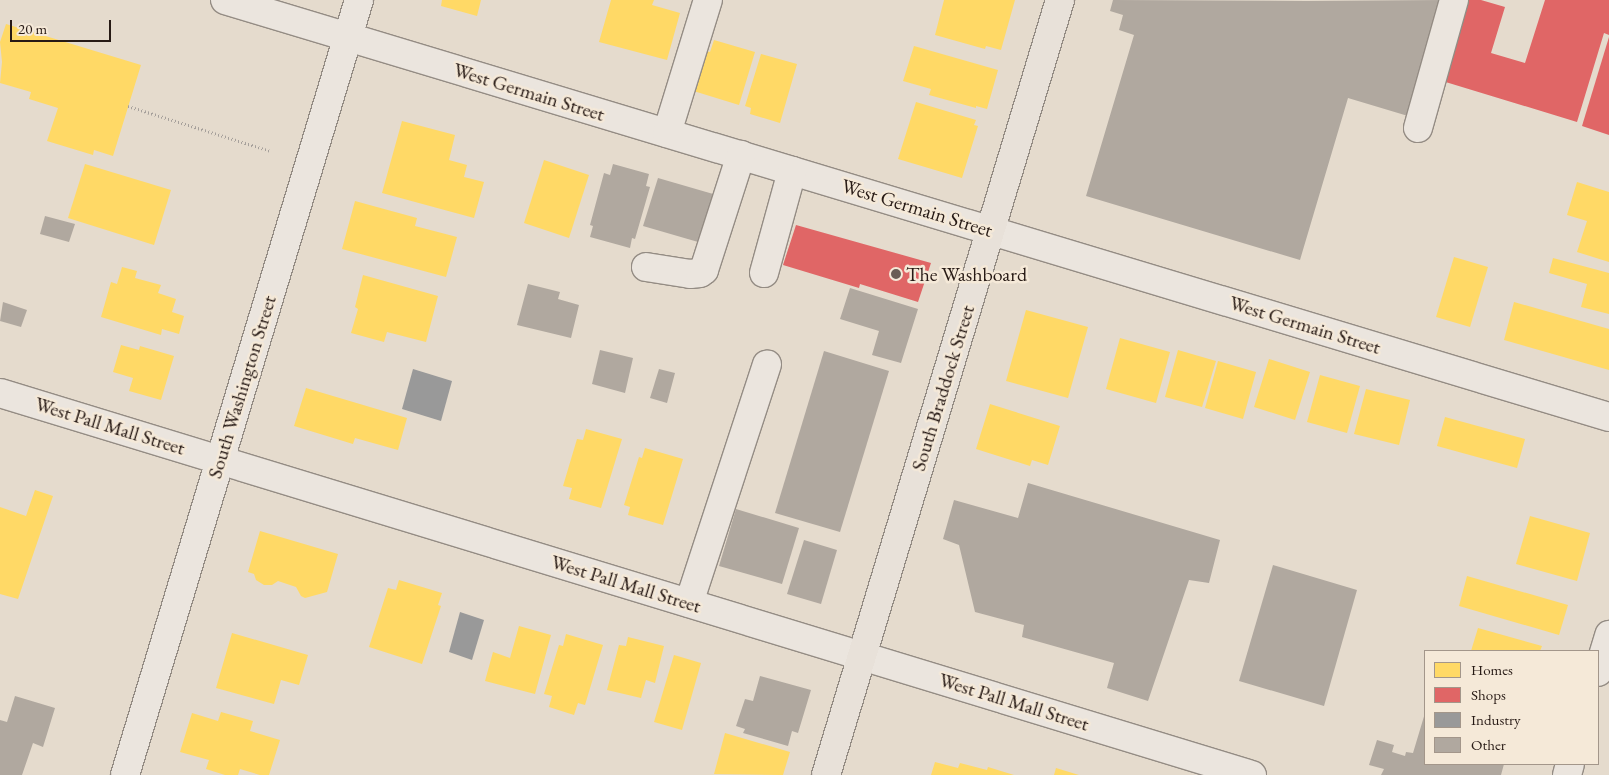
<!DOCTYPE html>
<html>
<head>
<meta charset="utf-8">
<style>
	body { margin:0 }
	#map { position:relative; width:1609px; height:775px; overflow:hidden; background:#e5dbcd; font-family:"EB Garamond",serif }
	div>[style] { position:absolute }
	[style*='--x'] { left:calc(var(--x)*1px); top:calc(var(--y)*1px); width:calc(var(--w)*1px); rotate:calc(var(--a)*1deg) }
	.homes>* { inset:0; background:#ffd966 }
	.shops>* { inset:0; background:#e06666 }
	.industry>* { inset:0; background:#999 }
	.building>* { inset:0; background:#b0a89f }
	.path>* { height:3px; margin-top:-1.5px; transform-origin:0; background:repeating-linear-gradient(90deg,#a6a09b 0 1px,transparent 0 3.5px) }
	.roads { filter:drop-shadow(1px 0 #948c84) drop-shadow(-1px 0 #948c84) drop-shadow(0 1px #948c84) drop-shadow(0 -1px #948c84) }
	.minor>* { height:28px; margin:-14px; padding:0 14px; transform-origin:14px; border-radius:14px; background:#ebe5de }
	.major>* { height:28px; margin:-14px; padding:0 14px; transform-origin:14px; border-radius:14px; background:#e8e1d9 }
	.dots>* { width:14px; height:14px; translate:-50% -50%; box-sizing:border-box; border:2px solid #f5e9d8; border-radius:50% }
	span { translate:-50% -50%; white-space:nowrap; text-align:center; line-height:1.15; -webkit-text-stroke:5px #f5e9d8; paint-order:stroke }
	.street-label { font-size:20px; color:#271a15 }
	.poi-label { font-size:20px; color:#271a15 }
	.left { translate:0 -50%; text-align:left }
	.legend { position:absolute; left:1424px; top:650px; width:175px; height:115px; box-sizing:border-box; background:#f5e9d8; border:1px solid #a3968a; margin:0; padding:6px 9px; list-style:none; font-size:15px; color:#271a15 }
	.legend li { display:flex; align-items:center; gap:10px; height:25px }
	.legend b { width:25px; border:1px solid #a3968a }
	.scale { position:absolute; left:10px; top:20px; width:101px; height:22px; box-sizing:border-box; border:2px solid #271a15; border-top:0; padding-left:6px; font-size:15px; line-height:18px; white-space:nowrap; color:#271a15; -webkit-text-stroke:4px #f5e9d8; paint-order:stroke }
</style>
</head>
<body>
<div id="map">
	<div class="homes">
		<div style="clip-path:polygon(442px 0,481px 0,477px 16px,441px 6px)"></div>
		<div style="clip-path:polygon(611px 0,654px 0,652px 5px,680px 13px,667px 60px,599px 42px)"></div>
		<div style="clip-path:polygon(944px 0,1015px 0,1001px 50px,986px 46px,985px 49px,935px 35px)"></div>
		<div style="clip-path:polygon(6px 24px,141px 65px,113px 156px,94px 150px,93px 155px,47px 141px,58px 108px,29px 99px,31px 92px,0 83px,2px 62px,0 42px)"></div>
		<div style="clip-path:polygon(714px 40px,755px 52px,739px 105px,687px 89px,699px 49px,710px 52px)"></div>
		<div style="clip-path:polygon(914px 46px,998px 70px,987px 109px,976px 106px,976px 108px,929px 95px,931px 89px,903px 81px)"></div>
		<div style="clip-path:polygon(761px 54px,797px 64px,780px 123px,750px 114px,751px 108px,745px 106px)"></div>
		<div style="clip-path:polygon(916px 102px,976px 120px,974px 125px,978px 126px,962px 178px,898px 159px)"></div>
		<div style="clip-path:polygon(402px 121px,455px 135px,449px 160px,467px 165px,464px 177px,484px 182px,474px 218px,382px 193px)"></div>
		<div style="clip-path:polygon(544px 160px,589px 175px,569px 238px,524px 223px)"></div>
		<div style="clip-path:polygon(85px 164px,171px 190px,154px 245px,68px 218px)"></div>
		<div style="clip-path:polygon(1577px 182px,1609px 192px,1609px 262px,1577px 252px,1587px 221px,1567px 215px)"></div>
		<div style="clip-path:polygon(355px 201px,417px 218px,415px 226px,457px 237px,446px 277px,342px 249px)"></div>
		<div style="clip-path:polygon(1454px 257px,1488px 267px,1470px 327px,1436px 317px)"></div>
		<div style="clip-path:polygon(1553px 258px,1609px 273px,1609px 314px,1581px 307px,1587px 284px,1549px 273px)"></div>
		<div style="clip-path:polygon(122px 267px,137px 271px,135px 278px,161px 285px,158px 293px,176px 299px,172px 312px,184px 316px,179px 334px,162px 329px,161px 335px,101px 317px,111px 282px,117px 284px)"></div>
		<div style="clip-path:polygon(363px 275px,438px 296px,426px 342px,387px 332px,384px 342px,351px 333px,358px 309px,355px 307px)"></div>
		<div style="clip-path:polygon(1514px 302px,1609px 329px,1609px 370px,1504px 340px)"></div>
		<div style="clip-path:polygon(1026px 310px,1088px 327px,1068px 398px,1006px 381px)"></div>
		<div style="clip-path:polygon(1120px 338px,1170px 352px,1156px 403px,1106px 389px)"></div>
		<div style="clip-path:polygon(121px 345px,139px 350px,140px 346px,174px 356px,161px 400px,129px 391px,133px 378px,113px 372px)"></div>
		<div style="clip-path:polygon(1178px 350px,1216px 361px,1202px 407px,1165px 397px)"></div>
		<div style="clip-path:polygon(1269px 359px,1310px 372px,1295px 420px,1254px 407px)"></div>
		<div style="clip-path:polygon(1218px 361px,1256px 372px,1243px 419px,1205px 408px)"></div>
		<div style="clip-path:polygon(1320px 375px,1360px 386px,1347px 433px,1307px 422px)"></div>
		<div style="clip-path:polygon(306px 388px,407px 418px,398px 450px,355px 438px,353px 444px,294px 426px)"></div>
		<div style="clip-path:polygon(1366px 389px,1410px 400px,1399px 445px,1354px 434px)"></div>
		<div style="clip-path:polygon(990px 404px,1060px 426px,1048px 465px,1032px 460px,1030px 466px,976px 449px)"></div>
		<div style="clip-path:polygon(1445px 417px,1525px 439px,1517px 468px,1437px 446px)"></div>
		<div style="clip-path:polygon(586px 429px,622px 439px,601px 508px,569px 499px,572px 488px,563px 486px,577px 439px,583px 440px)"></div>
		<div style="clip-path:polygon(645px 448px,683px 459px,663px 525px,628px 515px,630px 507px,624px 505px,639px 457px,642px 458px)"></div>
		<div style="clip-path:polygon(35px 490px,53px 496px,18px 599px,0 594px,0 507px,26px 516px)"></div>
		<div style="clip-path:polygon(1530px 516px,1590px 533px,1577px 581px,1516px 564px)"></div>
		<div style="clip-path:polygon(260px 531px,338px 554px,327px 592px,305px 598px,301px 596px,296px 587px,278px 581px,272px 585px,264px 585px,256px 580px,254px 574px,248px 572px)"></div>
		<div style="clip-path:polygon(1467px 576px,1568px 605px,1559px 635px,1459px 606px)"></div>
		<div style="clip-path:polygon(399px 580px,442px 593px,438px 605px,441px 606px,422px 664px,369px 647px,388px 588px,396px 590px)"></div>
		<div style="clip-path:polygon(519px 626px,551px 635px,535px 694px,485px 681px,493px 652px,510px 658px)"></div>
		<div style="clip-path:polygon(1478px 628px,1542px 646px,1540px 651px,1471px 651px)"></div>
		<div style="clip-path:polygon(232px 633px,308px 655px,299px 685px,281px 680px,274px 704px,216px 688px)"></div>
		<div style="clip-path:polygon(566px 634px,603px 645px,585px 705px,578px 703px,574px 715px,549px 707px,552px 696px,544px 694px,559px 645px,563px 646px)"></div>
		<div style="clip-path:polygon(628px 637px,664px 646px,655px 683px,646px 680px,641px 698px,607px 690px,619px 645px,626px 646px)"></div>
		<div style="clip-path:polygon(674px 655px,701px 663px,682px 730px,654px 722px)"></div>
		<div style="clip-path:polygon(221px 712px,253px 721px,250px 731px,280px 740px,269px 775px,260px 775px,240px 769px,238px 775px,225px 775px,206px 769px,209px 760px,180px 752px,192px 713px,218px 721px)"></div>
		<div style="clip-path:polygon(725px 733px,790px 752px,783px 775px,714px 774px)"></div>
		<div style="clip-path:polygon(935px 762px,958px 768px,960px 763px,987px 770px,988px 767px,1014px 775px,931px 775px)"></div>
		<div style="clip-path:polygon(1056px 768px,1079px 775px,1054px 775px)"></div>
	</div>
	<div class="shops">
		<div style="clip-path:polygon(1463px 0,1481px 0,1505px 7px,1491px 53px,1525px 63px,1545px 0,1609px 0,1609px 35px,1604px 33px,1577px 122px,1439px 80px)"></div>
		<div style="clip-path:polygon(1609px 37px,1609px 135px,1582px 126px)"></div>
		<div style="clip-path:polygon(796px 225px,931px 263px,918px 302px,860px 284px,859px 288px,783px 265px)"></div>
	</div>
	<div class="industry">
		<div style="clip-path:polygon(413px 369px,452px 381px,441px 421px,402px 409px)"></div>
		<div style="clip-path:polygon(460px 612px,484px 620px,472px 660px,449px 652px)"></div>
	</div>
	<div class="building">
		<div style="clip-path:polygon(1113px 0,1306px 1px,1443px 0,1408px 116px,1348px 98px,1300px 260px,1086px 196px,1134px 35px,1119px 30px,1123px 15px,1110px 11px)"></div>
		<div style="clip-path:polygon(613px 164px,649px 174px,646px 186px,650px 187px,635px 239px,632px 238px,630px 248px,590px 237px,593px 226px,590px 225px,604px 173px,610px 175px)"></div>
		<div style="clip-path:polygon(658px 178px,720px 196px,705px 244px,643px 226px)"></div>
		<div style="clip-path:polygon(45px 216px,75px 224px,69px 242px,40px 234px)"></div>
		<div style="clip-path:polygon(528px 284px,560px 292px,558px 299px,579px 305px,571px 338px,517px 325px)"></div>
		<div style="clip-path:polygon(850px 288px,918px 309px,901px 363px,872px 355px,879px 331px,840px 319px)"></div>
		<div style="clip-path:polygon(3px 302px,27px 310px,21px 327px,0 321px)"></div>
		<div style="clip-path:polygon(600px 350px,633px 358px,625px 393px,592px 384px)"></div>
		<div style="clip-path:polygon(824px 351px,889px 371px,840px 532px,775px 513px)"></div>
		<div style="clip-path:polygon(659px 369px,675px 373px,667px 403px,650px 398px)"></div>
		<div style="clip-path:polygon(1028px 483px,1220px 540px,1209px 583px,1189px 580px,1148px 701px,1107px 688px,1114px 663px,1022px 637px,1024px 625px,975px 612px,959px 545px,943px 539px,954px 500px,1018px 518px)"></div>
		<div style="clip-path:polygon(736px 509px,799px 528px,782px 584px,719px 566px)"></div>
		<div style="clip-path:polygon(804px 540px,837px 550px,821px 604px,787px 594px)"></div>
		<div style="clip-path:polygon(1273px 565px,1357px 590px,1324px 706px,1239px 681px)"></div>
		<div style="clip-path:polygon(760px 676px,811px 690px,798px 733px,792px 731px,788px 746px,743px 733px,745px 729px,736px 726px,745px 699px,753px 701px)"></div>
		<div style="clip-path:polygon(15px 696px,55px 708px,43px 747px,33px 743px,22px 775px,0 775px,0 720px,7px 722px)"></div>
		<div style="clip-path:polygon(1425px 713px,1425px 764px,1504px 764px,1501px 775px,1381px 775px,1384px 769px,1369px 765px,1377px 740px,1394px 745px,1392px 752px,1405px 756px,1406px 752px,1413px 753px)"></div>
	</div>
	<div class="path">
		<div style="--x:128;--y:106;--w:150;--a:17.5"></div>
	</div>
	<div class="roads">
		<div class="minor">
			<div style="--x:225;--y:0;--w:1445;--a:16.77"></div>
			<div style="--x:1418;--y:128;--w:133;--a:-74.3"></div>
			<div style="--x:667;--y:133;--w:139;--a:-72.9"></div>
			<div style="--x:646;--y:267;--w:45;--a:9"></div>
			<div style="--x:690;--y:274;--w:10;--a:-6"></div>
			<div style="--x:700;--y:273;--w:5;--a:-37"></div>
			<div style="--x:704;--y:270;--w:121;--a:-72.2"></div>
			<div style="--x:764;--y:273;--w:106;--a:-74.6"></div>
			<div style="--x:0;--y:393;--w:1309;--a:16.97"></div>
			<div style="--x:689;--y:603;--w:251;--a:-71.9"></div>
			<div style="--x:1598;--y:672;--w:39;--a:-73"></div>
			<div style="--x:125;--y:775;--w:810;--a:-73.2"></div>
			<div style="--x:1567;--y:775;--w:11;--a:-75"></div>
		</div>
		<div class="major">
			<div style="--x:826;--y:775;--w:810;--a:-73.2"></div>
		</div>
	</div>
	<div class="dots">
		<div style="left:896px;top:274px;background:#6a5e55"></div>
	</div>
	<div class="street-label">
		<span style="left:529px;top:92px;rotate:17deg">West Germain Street</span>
		<span style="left:917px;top:208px;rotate:17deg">West Germain Street</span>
		<span style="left:1305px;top:325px;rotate:17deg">West Germain Street</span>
		<span style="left:242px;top:387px;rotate:-73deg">South Washington Street</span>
		<span style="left:943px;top:388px;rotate:-73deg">South Braddock Street</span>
		<span style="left:110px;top:426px;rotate:17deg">West Pall Mall Street</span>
		<span style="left:626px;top:584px;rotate:17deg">West Pall Mall Street</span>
		<span style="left:1014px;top:702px;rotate:17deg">West Pall Mall Street</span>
	</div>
	<div class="poi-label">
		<span class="left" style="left:906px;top:274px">The Washboard</span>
	</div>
	<ul class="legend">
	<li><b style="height:14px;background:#ffd966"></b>Homes</li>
	<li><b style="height:14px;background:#e06666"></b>Shops</li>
	<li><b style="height:14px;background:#999"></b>Industry</li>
	<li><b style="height:14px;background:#b0a89f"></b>Other</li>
	</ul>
	<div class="scale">20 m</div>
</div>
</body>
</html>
